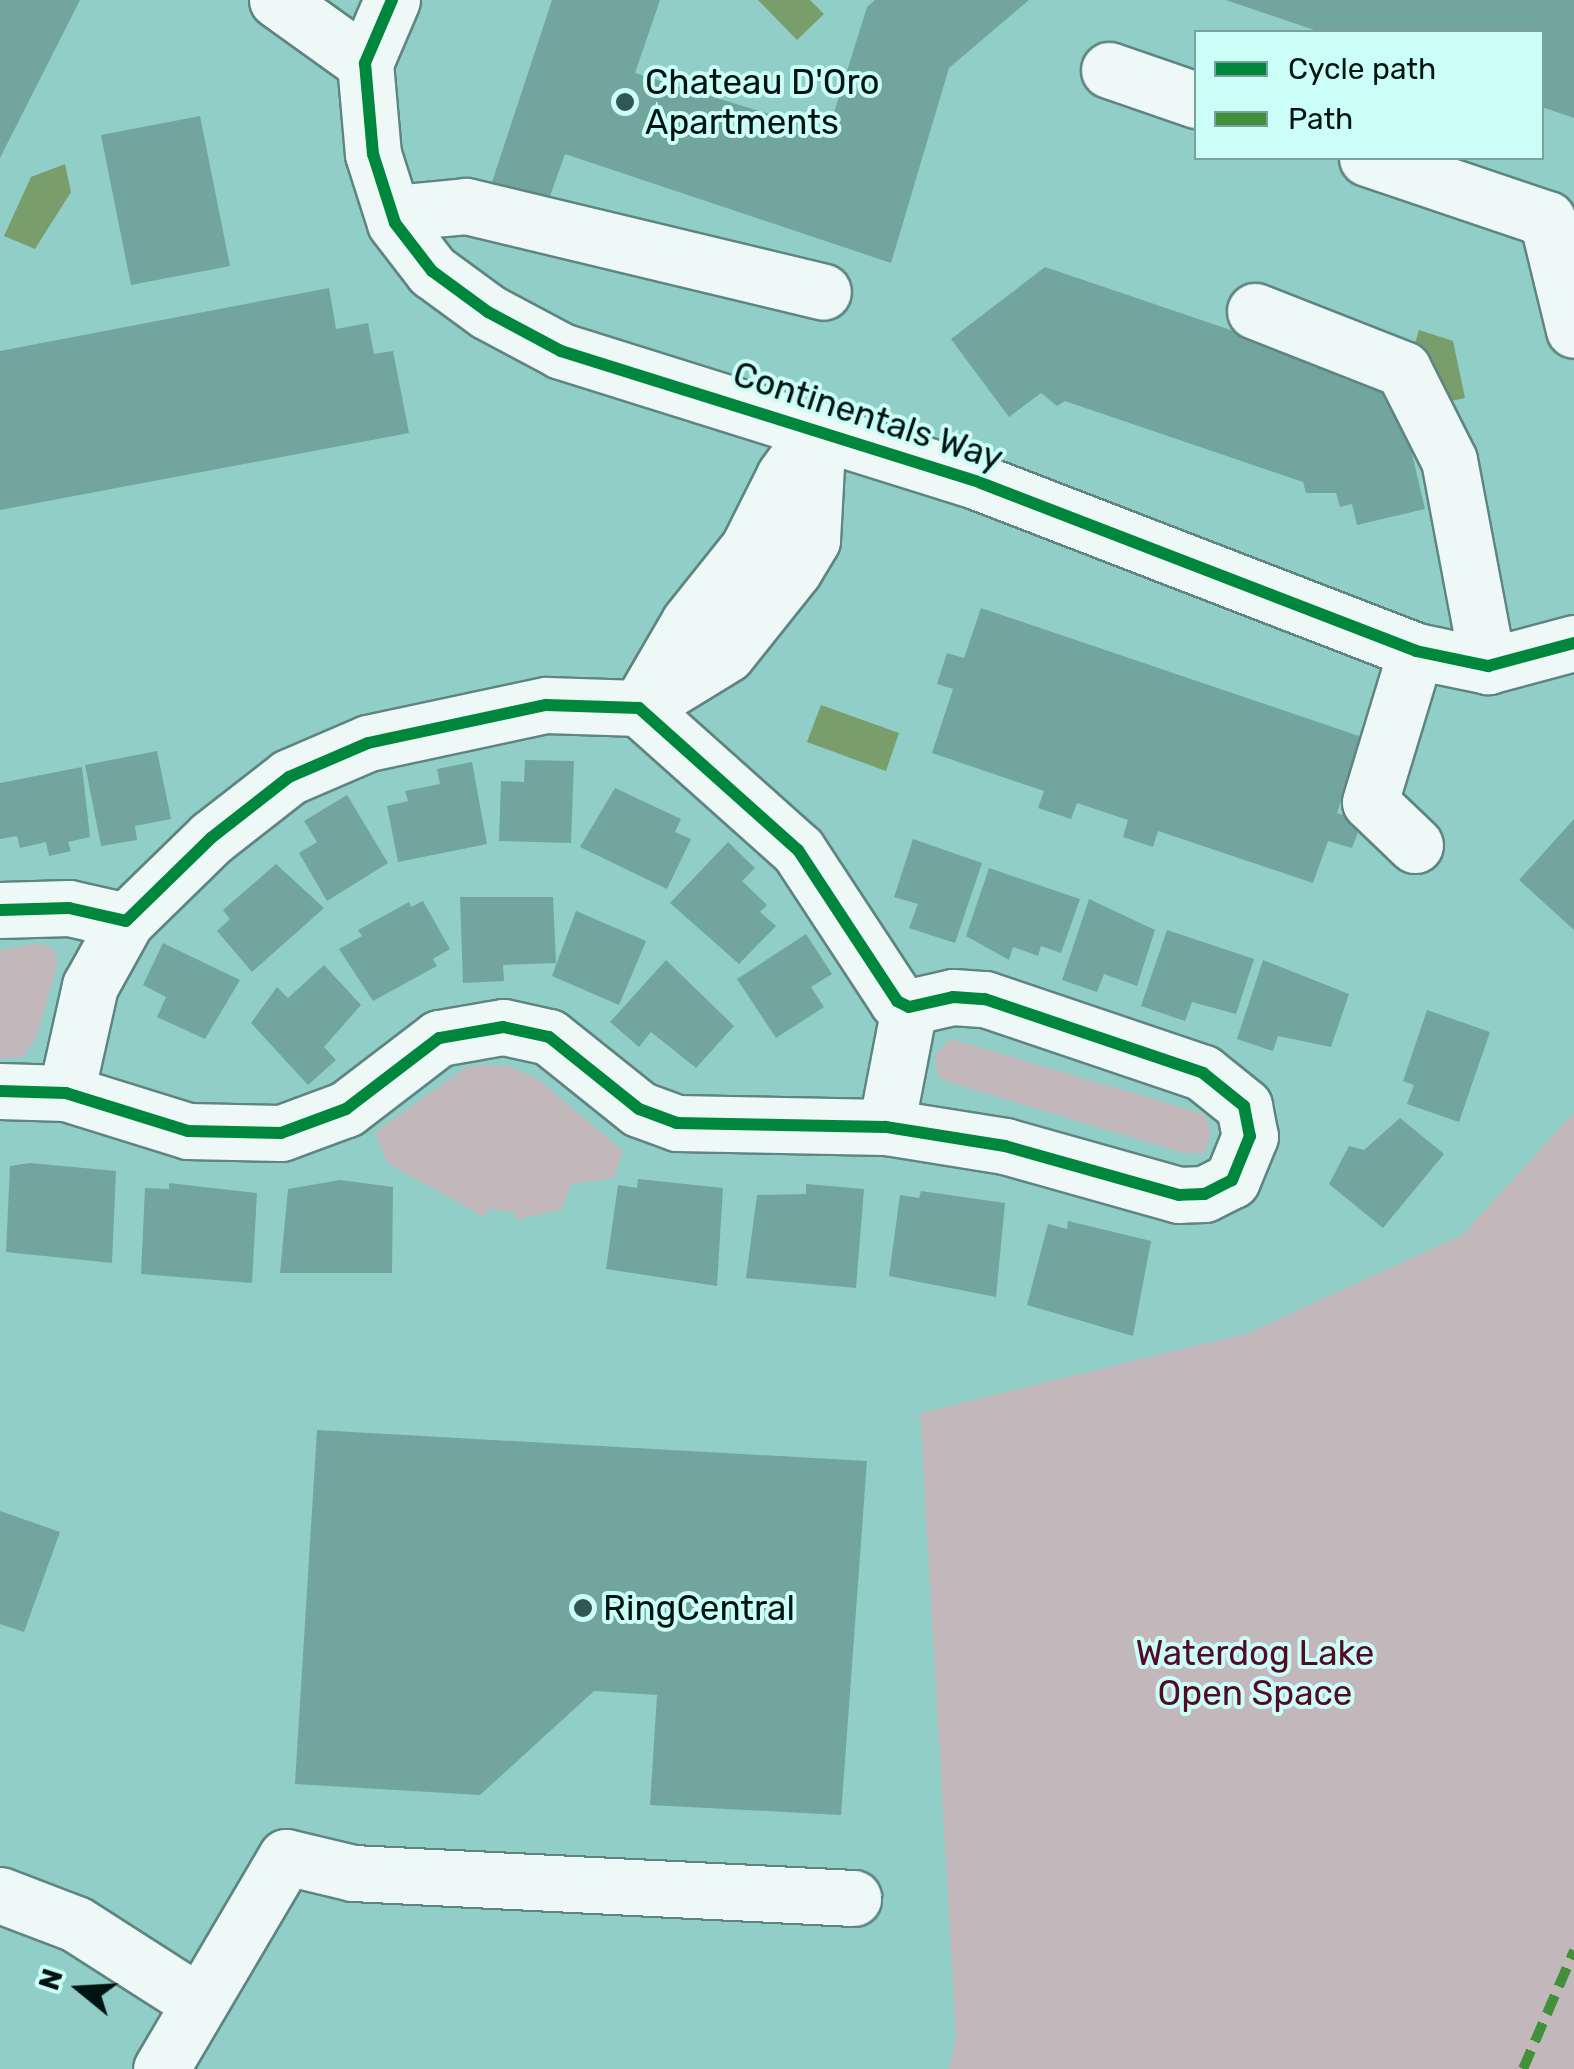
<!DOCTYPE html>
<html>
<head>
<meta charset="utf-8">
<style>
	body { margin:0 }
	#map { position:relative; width:1574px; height:2069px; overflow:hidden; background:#90cec7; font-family:Rubik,sans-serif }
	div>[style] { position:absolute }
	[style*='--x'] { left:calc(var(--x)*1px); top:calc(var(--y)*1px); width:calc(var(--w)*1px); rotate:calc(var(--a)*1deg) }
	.green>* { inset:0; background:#c2b7bb }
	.water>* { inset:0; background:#799e6b }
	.building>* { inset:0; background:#73a59f }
	.roads { filter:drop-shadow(2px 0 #5e8581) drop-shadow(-2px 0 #5e8581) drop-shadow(0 2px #5e8581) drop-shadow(0 -2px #5e8581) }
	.minor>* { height:55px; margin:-27.5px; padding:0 27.5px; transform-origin:27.5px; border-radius:27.5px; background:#eef8f7 }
	.quiet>* { height:10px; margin-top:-5px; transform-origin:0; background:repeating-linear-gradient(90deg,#42903a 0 20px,transparent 0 30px) }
	.cycleway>* { height:12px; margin:-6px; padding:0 6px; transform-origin:6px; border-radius:6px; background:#00873e }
	.dots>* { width:28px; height:28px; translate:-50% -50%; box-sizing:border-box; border:5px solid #cbfef7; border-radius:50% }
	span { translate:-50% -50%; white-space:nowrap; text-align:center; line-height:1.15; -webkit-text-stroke:8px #cbfef7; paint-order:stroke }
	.poi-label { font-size:35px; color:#001512 }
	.left { translate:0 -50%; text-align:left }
	.street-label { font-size:35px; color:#001512 }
	.park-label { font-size:35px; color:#530b24 }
	.legend { position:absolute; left:1194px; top:30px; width:350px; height:130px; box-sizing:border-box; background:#cbfef7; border:2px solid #7aa19b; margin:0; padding:12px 18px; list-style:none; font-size:30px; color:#001512 }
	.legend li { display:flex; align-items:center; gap:20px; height:50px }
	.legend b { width:50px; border:2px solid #7aa19b }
	.north { position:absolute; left:30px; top:1939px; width:100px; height:100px; -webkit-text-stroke:8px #cbfef7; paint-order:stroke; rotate:288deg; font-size:28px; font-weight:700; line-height:40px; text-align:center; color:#001512 }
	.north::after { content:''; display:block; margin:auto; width:35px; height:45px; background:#001512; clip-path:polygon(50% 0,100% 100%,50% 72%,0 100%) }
</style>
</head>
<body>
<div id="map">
	<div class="green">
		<div style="clip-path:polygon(39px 943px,54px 949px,58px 962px,36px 1039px,23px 1057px,0 1059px,0 950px)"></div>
		<div style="clip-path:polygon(951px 1039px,1204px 1114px,1211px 1130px,1206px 1153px,1184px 1153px,945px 1081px,937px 1074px,935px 1054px)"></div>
		<div style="clip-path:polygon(507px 1065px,538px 1079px,623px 1151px,614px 1178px,571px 1184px,562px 1209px,516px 1220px,513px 1212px,489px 1209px,484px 1217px,387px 1163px,375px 1132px,468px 1066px)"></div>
		<div style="clip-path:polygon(1574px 1113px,1574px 2069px,949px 2069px,956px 2037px,920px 1413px,1248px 1333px,1462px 1235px)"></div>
	</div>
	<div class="water">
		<div style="clip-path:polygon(758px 0,810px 0,824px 14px,797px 40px)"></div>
		<div style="clip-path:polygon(65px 164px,71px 192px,35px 249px,4px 236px,31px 177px)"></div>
		<div style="clip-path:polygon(1419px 330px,1453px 341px,1465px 398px,1428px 406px,1407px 369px)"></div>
		<div style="clip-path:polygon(821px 705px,899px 733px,886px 771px,807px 742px)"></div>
	</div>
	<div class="building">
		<div style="clip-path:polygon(0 0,80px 0,0 158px)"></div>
		<div style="clip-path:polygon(552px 0,660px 0,635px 73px,828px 132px,867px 7px,875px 0,1029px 0,949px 68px,891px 263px,565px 154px,549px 199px,492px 182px)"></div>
		<div style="clip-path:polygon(1226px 0,1574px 0,1574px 118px,1542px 107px,1542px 32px,1320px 32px)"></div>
		<div style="clip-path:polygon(200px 116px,230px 266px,131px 285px,101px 135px)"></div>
		<div style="clip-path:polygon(1045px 267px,1396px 386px,1425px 509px,1357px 525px,1352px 504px,1340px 507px,1336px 493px,1306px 493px,1303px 482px,1065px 401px,1057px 406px,1041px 393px,1009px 417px,951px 339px)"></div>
		<div style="clip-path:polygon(329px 288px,336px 329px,368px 323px,374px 354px,393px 351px,409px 433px,0 510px,0 351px)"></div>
		<div style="clip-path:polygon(981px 608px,1362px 737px,1337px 813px,1362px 822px,1352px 848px,1328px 841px,1313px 883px,1158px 831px,1153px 847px,1123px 837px,1128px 820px,1077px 803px,1071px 819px,1038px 808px,1044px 791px,932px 753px,953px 689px,937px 684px,947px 653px,964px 658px)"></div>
		<div style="clip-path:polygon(157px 751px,171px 819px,135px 826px,137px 840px,101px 846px,85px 765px)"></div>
		<div style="clip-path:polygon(525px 760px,574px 761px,571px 843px,499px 841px,501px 781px,524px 782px)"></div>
		<div style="clip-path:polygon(472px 762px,487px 844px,398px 862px,387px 806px,408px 801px,405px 791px,440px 784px,437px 769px)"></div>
		<div style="clip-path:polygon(82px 767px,90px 837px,68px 842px,71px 851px,49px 856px,46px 842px,20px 848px,17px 836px,0 839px,0 783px)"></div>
		<div style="clip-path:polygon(615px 788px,681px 819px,675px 832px,691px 839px,667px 889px,580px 847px)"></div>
		<div style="clip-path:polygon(347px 795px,388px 863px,327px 901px,299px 853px,317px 842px,304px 821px)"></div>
		<div style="clip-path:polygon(1574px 819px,1574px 930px,1519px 880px)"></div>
		<div style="clip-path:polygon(913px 839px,982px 863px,955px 943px,909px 928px,918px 904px,894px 897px)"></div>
		<div style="clip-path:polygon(728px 842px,755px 868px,742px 881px,767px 905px,760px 912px,776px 926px,739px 964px,670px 903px)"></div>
		<div style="clip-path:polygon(276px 864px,324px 908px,252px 972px,217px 931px,230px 919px,223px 910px)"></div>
		<div style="clip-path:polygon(989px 868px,1080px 899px,1061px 953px,1041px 946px,1038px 956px,1013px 947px,1009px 960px,966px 936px)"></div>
		<div style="clip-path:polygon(460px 897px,553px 897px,556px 963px,503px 965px,504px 981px,463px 983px)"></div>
		<div style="clip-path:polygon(1089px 899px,1155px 930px,1137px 986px,1104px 974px,1097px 992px,1062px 980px)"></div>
		<div style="clip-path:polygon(423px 901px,450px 949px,433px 959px,437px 966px,373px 1001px,339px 949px,362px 936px,358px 930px,409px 902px,411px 907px)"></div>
		<div style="clip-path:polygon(576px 911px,646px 941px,619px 1005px,552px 976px)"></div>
		<div style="clip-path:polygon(1167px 930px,1254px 959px,1236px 1014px,1192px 1002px,1185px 1021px,1141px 1006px)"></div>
		<div style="clip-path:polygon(806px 934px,832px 974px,811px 987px,824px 1007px,776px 1038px,737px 979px)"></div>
		<div style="clip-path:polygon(163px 943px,240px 980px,205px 1039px,157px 1017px,166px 997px,143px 985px)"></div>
		<div style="clip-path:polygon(666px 960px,734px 1026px,696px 1068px,651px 1032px,639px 1047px,610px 1022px)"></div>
		<div style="clip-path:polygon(1263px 960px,1349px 994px,1331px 1047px,1278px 1036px,1273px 1051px,1237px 1039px)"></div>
		<div style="clip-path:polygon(324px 965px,361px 1005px,324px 1047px,336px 1060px,308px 1085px,251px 1023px,277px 987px,288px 998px)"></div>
		<div style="clip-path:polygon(1427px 1010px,1490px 1032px,1459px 1122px,1407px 1104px,1414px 1085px,1403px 1081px)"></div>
		<div style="clip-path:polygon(1400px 1118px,1444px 1154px,1383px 1228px,1329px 1184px,1349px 1146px,1364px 1150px)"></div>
		<div style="clip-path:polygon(30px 1163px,116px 1171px,112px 1263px,6px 1252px,10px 1166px)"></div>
		<div style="clip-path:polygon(638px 1179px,723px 1188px,717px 1286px,606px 1269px,618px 1185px,637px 1188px)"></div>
		<div style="clip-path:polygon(340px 1180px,393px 1187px,392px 1273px,280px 1273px,288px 1189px)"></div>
		<div style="clip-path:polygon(169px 1183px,257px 1193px,252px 1283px,141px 1274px,145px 1188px,169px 1189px)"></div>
		<div style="clip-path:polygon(806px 1184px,864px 1189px,856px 1288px,746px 1278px,757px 1195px,806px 1194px)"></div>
		<div style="clip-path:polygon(921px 1191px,1005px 1203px,996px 1297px,889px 1276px,900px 1195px,919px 1198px)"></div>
		<div style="clip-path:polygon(1068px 1221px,1151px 1241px,1133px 1336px,1027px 1305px,1048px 1224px,1067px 1229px)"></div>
		<div style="clip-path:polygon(317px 1430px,867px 1461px,841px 1815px,650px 1805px,657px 1695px,594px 1691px,480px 1795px,295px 1784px)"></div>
		<div style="clip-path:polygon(0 1511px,60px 1532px,24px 1632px,0 1624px)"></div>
	</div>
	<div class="roads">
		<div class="minor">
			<div style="--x:277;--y:0;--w:108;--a:35.6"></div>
			<div style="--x:392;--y:0;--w:69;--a:113.2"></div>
			<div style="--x:365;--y:63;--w:91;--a:85"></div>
			<div style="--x:373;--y:154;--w:72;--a:72.3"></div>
			<div style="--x:395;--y:223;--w:61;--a:52.4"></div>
			<div style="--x:432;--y:271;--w:69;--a:36.2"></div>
			<div style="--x:488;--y:312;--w:83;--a:28.1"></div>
			<div style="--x:561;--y:351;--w:440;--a:17.4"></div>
			<div style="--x:981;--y:483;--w:466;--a:21.1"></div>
			<div style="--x:1416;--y:651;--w:74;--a:11.8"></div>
			<div style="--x:1488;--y:666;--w:89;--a:-15"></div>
			<div style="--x:1109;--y:70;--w:92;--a:19"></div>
			<div style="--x:1367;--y:158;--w:190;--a:18.7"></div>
			<div style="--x:1547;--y:219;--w:114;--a:76.3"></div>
			<div style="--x:393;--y:213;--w:73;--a:-5.5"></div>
			<div style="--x:466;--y:206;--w:367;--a:13.5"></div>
			<div style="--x:1255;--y:311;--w:159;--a:21.4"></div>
			<div style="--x:1403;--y:369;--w:102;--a:63.2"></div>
			<div style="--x:1449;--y:460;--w:210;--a:79.3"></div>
			<div style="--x:643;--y:701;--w:91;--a:-59.8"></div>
			<div style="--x:689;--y:622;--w:95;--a:-51.4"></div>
			<div style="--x:748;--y:548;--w:80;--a:-63.4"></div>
			<div style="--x:784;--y:476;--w:58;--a:-54.1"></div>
			<div style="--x:639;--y:708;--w:103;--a:-31.5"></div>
			<div style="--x:727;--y:654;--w:107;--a:-51.4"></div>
			<div style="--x:794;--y:570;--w:35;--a:-59"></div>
			<div style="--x:812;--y:540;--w:111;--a:-86.9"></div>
			<div style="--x:1415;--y:845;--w:62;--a:-136.3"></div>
			<div style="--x:1370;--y:802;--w:158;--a:-73.1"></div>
			<div style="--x:0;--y:910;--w:69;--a:-1.7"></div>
			<div style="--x:69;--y:908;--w:58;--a:12.8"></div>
			<div style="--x:126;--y:921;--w:119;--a:-44.3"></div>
			<div style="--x:211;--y:838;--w:99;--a:-38"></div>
			<div style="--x:289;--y:777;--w:86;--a:-23.3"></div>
			<div style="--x:368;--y:743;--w:182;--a:-12.1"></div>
			<div style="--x:546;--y:705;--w:93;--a:1.8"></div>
			<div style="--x:639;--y:708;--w:213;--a:41.8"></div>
			<div style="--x:798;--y:850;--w:181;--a:56.7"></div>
			<div style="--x:897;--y:1001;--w:13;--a:27"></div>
			<div style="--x:909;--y:1007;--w:45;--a:-12.8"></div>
			<div style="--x:953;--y:997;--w:32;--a:4"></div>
			<div style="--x:985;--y:999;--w:230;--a:18.7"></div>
			<div style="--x:1203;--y:1073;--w:53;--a:38.8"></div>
			<div style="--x:1244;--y:1106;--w:31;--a:79"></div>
			<div style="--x:1250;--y:1136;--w:48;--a:112.2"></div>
			<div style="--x:1232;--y:1180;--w:31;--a:153"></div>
			<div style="--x:1204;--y:1194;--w:25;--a:178"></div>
			<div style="--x:1179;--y:1195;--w:181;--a:-164.3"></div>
			<div style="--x:1005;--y:1146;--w:121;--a:-170.9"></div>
			<div style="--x:886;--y:1127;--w:209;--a:-178.9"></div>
			<div style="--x:677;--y:1123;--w:40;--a:-159.8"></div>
			<div style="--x:639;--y:1109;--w:115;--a:-141.3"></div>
			<div style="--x:549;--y:1037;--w:47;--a:-167.7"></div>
			<div style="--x:503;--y:1027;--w:65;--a:170.2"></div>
			<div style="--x:439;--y:1038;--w:117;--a:142.6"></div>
			<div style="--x:346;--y:1109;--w:69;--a:159.7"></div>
			<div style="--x:281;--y:1133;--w:93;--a:-178.8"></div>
			<div style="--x:188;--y:1131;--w:128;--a:-162.7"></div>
			<div style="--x:66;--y:1093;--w:66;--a:-178.3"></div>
			<div style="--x:66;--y:1093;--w:110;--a:-77.4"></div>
			<div style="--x:90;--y:986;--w:74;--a:-61"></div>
			<div style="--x:886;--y:1127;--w:122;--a:-79.1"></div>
			<div style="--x:0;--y:1895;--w:81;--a:20.9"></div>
			<div style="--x:76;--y:1924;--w:145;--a:32.6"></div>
			<div style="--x:161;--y:2069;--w:246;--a:-59.5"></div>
			<div style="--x:286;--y:1857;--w:69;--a:13.4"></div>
			<div style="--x:353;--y:1873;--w:501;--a:2.86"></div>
		</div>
	</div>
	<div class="quiet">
		<div style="--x:1523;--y:2069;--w:129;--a:-66.6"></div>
	</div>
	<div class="cycleway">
		<div style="--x:392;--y:0;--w:69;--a:113.2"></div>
		<div style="--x:365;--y:63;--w:91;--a:85"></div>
		<div style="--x:373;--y:154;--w:72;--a:72.3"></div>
		<div style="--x:395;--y:223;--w:61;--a:52.4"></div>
		<div style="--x:432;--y:271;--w:69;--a:36.2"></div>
		<div style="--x:488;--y:312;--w:83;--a:28.1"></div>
		<div style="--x:561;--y:351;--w:440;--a:17.4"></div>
		<div style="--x:981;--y:483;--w:466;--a:21.1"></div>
		<div style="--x:1416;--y:651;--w:74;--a:11.8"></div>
		<div style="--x:1488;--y:666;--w:89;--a:-15"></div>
		<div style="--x:0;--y:910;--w:69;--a:-1.7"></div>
		<div style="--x:69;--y:908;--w:58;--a:12.8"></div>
		<div style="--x:126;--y:921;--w:119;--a:-44.3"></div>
		<div style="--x:211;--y:838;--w:99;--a:-38"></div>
		<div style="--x:289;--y:777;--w:86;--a:-23.3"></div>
		<div style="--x:368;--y:743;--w:182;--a:-12.1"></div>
		<div style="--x:546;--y:705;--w:93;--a:1.8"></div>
		<div style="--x:639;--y:708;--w:213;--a:41.8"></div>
		<div style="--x:798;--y:850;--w:181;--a:56.7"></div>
		<div style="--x:897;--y:1001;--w:13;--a:27"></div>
		<div style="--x:909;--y:1007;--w:45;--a:-12.8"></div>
		<div style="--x:953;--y:997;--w:32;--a:4"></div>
		<div style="--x:985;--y:999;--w:230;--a:18.7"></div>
		<div style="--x:1203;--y:1073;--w:53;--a:38.8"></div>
		<div style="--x:1244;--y:1106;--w:31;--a:79"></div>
		<div style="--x:1250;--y:1136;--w:48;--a:112.2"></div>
		<div style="--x:1232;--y:1180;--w:31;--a:153"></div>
		<div style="--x:1204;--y:1194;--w:25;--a:178"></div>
		<div style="--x:1179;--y:1195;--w:181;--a:-164.3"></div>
		<div style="--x:1005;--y:1146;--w:121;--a:-170.9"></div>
		<div style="--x:886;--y:1127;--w:209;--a:-178.9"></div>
		<div style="--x:677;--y:1123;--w:40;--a:-159.8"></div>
		<div style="--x:639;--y:1109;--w:115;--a:-141.3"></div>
		<div style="--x:549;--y:1037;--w:47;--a:-167.7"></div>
		<div style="--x:503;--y:1027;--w:65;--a:170.2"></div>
		<div style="--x:439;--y:1038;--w:117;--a:142.6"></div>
		<div style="--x:346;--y:1109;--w:69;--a:159.7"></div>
		<div style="--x:281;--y:1133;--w:93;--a:-178.8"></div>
		<div style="--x:188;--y:1131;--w:128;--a:-162.7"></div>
		<div style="--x:66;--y:1093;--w:66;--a:-178.3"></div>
	</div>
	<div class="dots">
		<div style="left:625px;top:102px;background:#325651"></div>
		<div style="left:583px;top:1608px;background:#325651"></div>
	</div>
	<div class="poi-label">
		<span class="left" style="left:645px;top:102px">Chateau D'Oro<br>Apartments</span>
		<span class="left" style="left:603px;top:1608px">RingCentral</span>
	</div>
	<div class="street-label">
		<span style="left:868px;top:416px;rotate:18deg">Continentals Way</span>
	</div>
	<div class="park-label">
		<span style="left:1255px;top:1673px">Waterdog Lake<br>Open Space</span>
	</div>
	<ul class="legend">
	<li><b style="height:12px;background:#00873e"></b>Cycle path</li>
	<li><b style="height:12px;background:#42903a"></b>Path</li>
	</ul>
	<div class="north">N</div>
</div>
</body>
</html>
